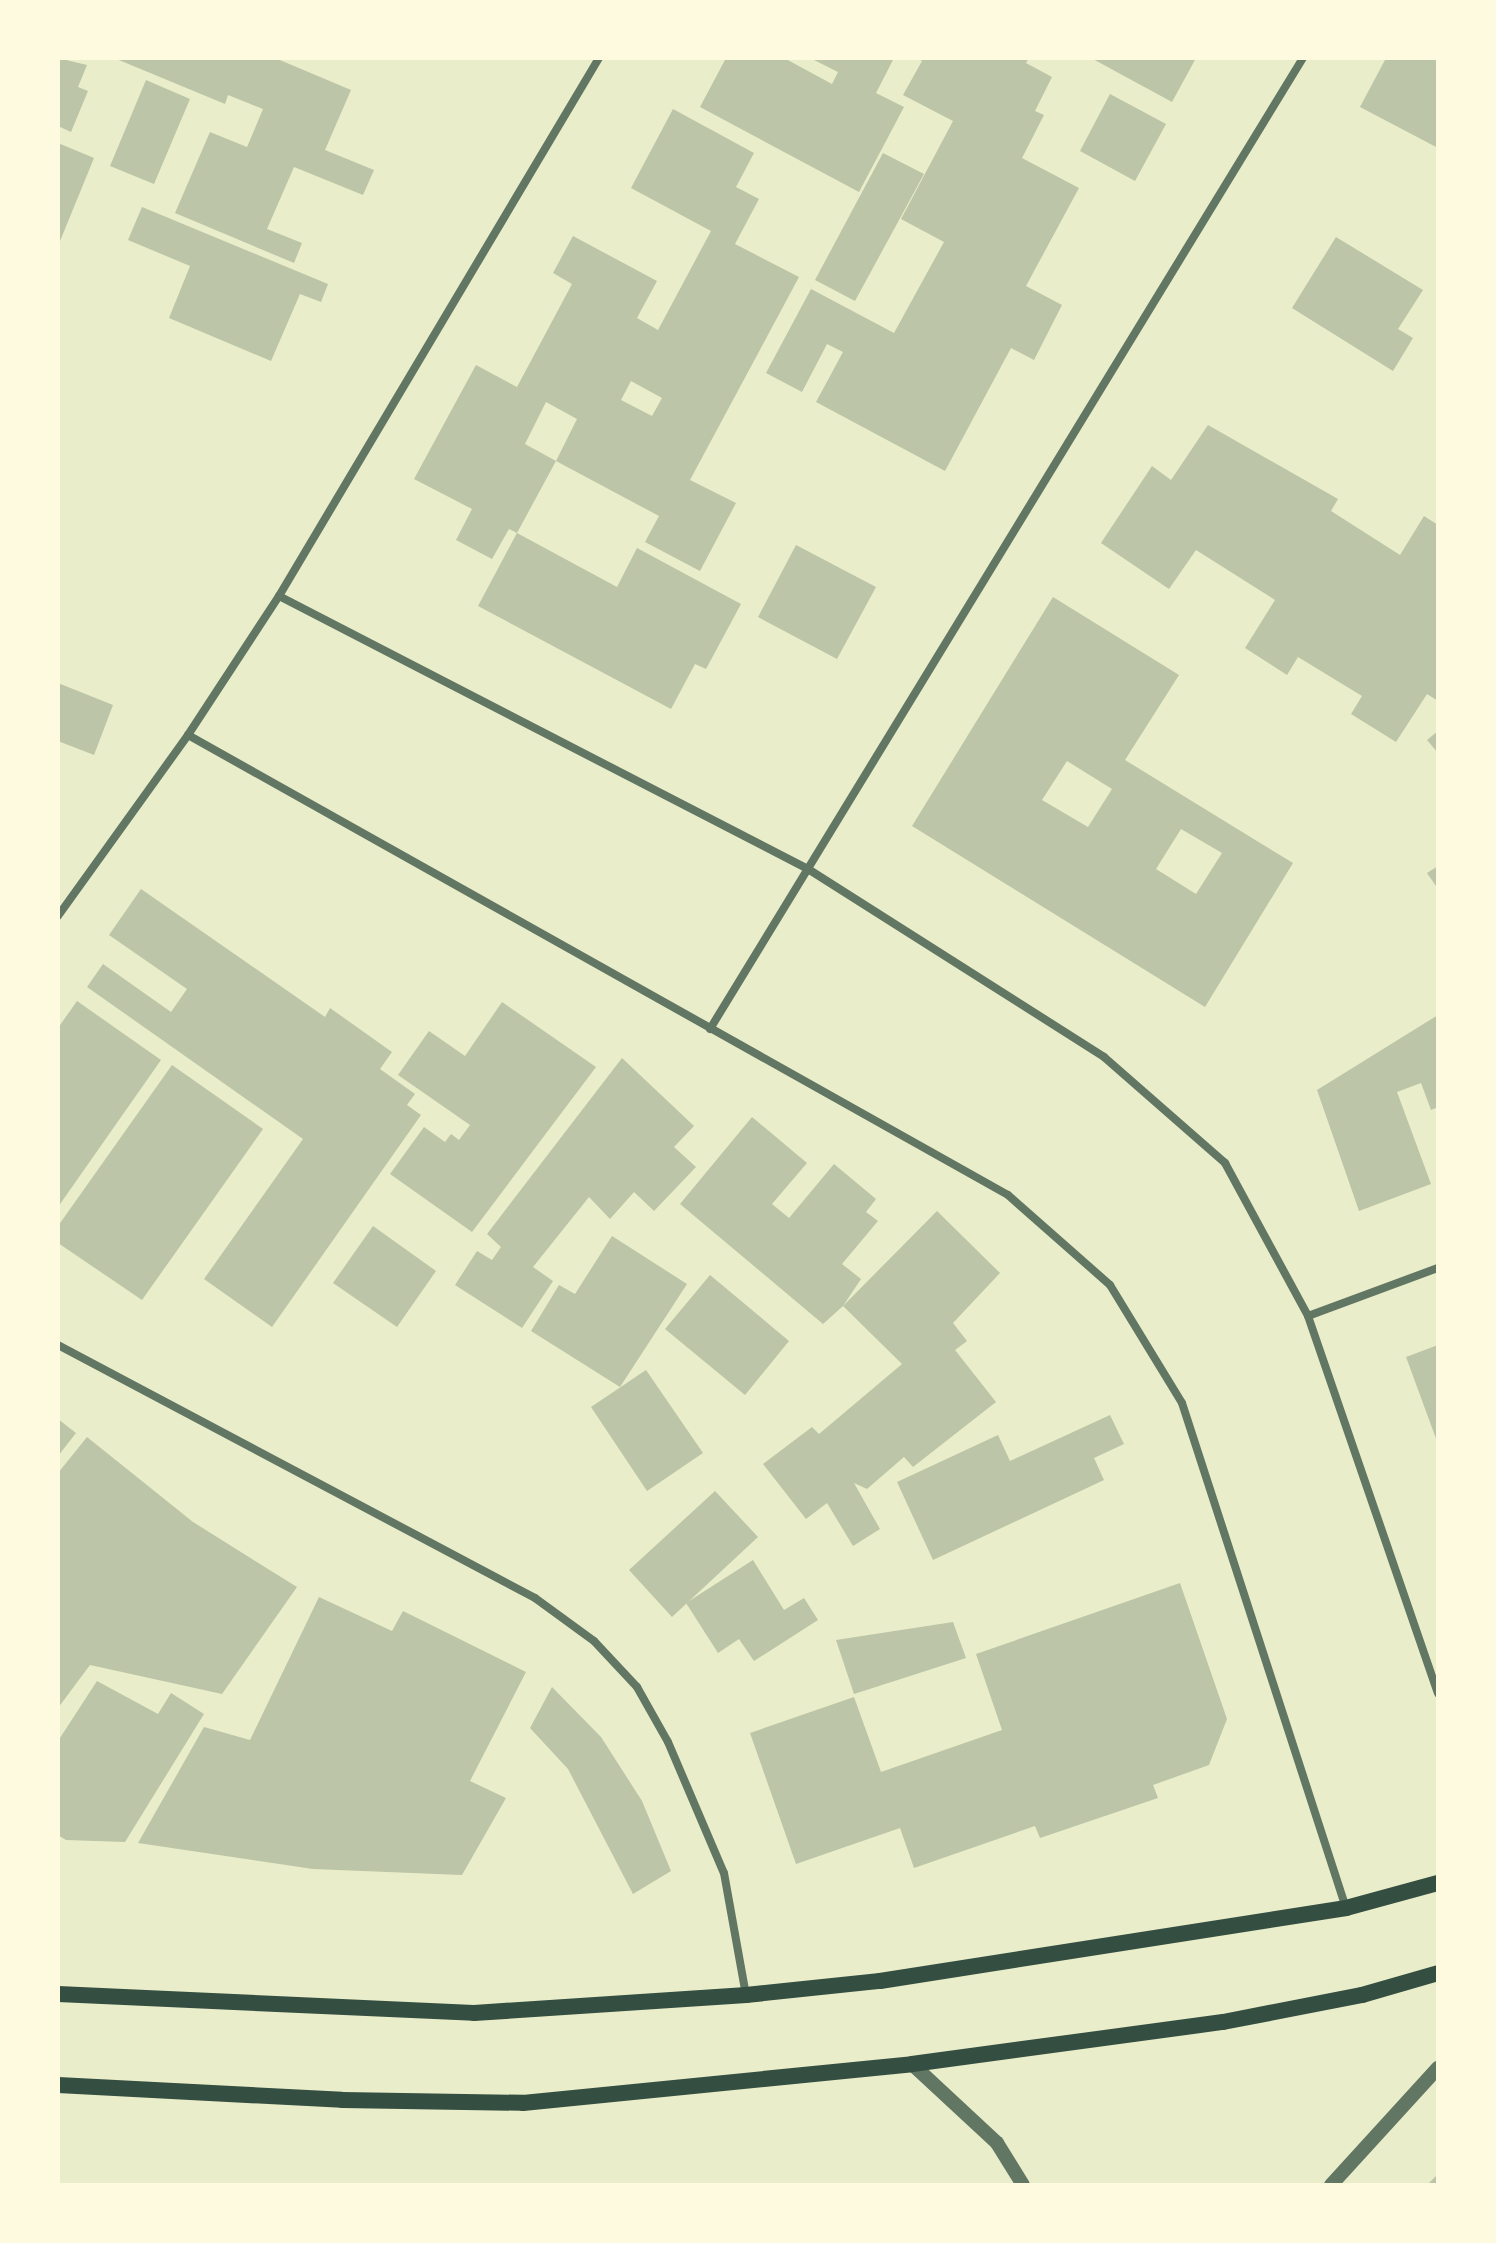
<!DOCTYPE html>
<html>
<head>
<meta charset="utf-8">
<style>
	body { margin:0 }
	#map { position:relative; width:1496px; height:2243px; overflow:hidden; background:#e9edc9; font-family:"Playfair Display",serif }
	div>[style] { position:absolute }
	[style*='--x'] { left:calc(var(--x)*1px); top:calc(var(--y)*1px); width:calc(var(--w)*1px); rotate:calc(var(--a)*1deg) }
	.building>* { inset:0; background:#bcc5a7 }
	.minor>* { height:8px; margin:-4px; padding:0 4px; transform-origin:4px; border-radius:4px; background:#617663 }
	.tertiary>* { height:14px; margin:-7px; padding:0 7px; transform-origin:7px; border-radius:7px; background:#617663 }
	.secondary>* { height:16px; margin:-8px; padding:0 8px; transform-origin:8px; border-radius:8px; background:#344e41 }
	span { translate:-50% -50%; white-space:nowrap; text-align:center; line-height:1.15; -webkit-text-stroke:7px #fefae0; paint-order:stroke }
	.frame { position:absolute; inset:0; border:60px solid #fefae0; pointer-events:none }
</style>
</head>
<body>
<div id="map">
	<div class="building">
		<div style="clip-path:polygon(58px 58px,87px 65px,78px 87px,88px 91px,71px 132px,58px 126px)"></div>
		<div style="clip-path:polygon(114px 58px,275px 58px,351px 90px,325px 150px,374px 170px,363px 195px,294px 167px,267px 229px,302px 243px,294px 263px,175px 213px,210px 132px,247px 147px,263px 109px,228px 95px,225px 104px)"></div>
		<div style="clip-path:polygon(726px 58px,784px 58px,832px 84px,838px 72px,810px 58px,894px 58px,876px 93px,904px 107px,859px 192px,700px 107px)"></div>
		<div style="clip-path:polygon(917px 58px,1029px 58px,1026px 63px,1052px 77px,1035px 111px,1044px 115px,1022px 158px,1079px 188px,1026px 286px,1062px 305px,1034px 360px,1011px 348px,945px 471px,816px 402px,843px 352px,827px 344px,802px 392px,766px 373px,811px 289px,894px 333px,944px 242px,901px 219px,953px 121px,903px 95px,922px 61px)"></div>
		<div style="clip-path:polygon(1091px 58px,1196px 58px,1172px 102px)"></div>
		<div style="clip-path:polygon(1386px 58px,1438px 58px,1438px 148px,1360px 107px)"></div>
		<div style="clip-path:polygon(146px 80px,190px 99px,154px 184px,110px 166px)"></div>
		<div style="clip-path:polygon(1110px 94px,1166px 124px,1135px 181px,1080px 151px)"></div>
		<div style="clip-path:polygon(evenodd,673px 109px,754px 153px,736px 187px,759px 199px,735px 244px,799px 277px,690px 480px,736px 503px,700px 571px,645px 542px,659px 516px,556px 461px,577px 419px,546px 402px,525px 444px,556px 461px,517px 533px,509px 529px,492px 559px,456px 540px,472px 509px,414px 479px,476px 365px,517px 387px,572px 284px,553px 273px,573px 236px,657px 281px,637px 318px,658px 330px,711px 231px,631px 188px,673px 109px,631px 381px,662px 398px,652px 416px,621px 400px,631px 381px)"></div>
		<div style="clip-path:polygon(58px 143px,94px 158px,58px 246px)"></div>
		<div style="clip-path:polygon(883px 153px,924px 174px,855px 301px,815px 280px)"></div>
		<div style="clip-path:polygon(142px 207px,328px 284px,321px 302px,300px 294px,271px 361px,169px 318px,190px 266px,128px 240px)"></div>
		<div style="clip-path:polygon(1336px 237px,1423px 290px,1398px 329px,1413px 338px,1393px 371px,1292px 308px)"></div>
		<div style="clip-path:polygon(1208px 425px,1338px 499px,1331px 511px,1400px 555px,1424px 516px,1438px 525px,1438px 701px,1427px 694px,1396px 742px,1351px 714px,1362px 696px,1298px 657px,1287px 675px,1245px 648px,1275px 600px,1196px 550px,1169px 589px,1101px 543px,1152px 466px,1171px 480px)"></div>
		<div style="clip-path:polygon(517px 533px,617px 587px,637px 548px,741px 604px,706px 669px,695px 664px,671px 709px,478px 606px)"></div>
		<div style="clip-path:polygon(796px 545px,876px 587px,837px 659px,758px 617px)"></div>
		<div style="clip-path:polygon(evenodd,1053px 597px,1179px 675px,1125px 760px,1293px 863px,1205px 1007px,912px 826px,1053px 597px,1067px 761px,1112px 789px,1088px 827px,1042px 800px,1067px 761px,1053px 597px,1181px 829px,1222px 853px,1196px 894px,1156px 869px,1181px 829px)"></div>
		<div style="clip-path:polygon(58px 683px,113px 705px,94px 755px,58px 741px)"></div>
		<div style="clip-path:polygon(1438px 731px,1438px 753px,1427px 740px)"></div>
		<div style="clip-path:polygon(1438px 866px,1438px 889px,1427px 873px)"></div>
		<div style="clip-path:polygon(141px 889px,325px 1017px,330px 1008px,392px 1052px,380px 1069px,415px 1094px,407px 1105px,421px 1115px,272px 1327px,204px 1279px,303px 1139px,87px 987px,103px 964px,171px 1012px,187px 989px,109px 935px)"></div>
		<div style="clip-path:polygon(77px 1001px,161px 1060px,58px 1207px,58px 1028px)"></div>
		<div style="clip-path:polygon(502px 1002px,596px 1067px,472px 1232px,390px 1174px,424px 1127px,445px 1142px,451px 1134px,459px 1140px,470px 1125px,398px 1075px,429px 1031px,465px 1056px)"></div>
		<div style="clip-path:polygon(1438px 1015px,1438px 1107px,1431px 1110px,1421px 1083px,1397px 1092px,1431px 1184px,1359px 1211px,1317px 1090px)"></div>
		<div style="clip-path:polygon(622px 1058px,694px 1126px,674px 1147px,696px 1167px,654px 1211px,634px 1192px,610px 1219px,589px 1197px,533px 1267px,553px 1281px,522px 1328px,455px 1285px,477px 1251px,492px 1260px,501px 1247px,487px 1234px)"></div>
		<div style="clip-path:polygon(172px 1065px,263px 1129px,142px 1300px,58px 1243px,58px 1226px)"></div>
		<div style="clip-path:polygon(752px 1117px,807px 1163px,772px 1204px,789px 1218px,834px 1164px,876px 1199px,866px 1212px,878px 1221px,842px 1264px,861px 1279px,843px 1306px,937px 1211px,1000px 1273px,953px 1323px,967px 1341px,955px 1350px,996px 1402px,913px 1467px,904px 1457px,867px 1489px,854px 1483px,880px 1529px,853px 1546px,827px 1503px,806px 1519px,763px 1464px,812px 1427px,819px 1434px,902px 1364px,843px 1306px,823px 1324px,680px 1204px)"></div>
		<div style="clip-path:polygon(373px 1226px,436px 1271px,397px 1327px,333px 1283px)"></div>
		<div style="clip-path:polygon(612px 1236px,687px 1284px,620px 1387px,531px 1331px,559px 1285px,575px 1294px)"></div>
		<div style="clip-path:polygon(710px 1275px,789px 1341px,745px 1395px,665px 1329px)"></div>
		<div style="clip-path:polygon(1438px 1345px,1438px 1444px,1406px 1357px)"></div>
		<div style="clip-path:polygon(646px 1370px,703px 1453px,647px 1491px,591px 1407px)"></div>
		<div style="clip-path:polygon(1110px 1415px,1124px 1444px,1094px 1458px,1104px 1480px,933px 1560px,897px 1482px,998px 1435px,1010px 1461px)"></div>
		<div style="clip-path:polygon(58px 1419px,76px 1433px,58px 1456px)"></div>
		<div style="clip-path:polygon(87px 1437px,193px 1522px,297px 1587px,222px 1694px,90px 1665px,58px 1708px,58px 1473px)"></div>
		<div style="clip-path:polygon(715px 1491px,758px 1537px,672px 1617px,629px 1570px)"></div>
		<div style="clip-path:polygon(753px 1560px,784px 1610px,804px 1598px,818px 1620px,754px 1661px,739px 1639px,718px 1653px,686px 1603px)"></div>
		<div style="clip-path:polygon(1180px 1583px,1227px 1719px,1209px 1765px,1153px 1785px,1158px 1798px,1040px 1838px,1035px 1826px,914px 1868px,900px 1828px,796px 1864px,750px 1733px,854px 1697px,881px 1772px,1002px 1730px,976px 1654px)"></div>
		<div style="clip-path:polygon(319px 1597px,392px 1631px,403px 1611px,526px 1672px,470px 1781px,506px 1798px,462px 1875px,313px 1869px,138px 1843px,204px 1727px,250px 1740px)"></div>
		<div style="clip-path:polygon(953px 1622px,966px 1658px,854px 1694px,836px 1640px)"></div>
		<div style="clip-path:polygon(97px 1681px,158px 1714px,171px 1693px,204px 1714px,125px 1842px,66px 1840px,58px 1835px,58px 1741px)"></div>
		<div style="clip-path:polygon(552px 1687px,601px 1737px,642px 1801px,671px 1871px,633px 1894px,568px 1769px,530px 1728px)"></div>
		<div style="clip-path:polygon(1438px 2174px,1438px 2185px,1427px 2185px)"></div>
	</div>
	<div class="minor">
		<div style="--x:279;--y:596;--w:595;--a:27.3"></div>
		<div style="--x:808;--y:869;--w:351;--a:32.4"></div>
		<div style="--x:1104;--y:1057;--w:161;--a:41.2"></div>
		<div style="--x:1225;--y:1163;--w:174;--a:61.5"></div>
		<div style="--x:1308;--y:1316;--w:399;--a:71"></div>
		<div style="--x:188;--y:735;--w:940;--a:29.29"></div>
		<div style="--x:1008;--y:1195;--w:136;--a:41.4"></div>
		<div style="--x:1110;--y:1285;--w:138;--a:58.6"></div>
		<div style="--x:1182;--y:1403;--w:531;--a:72.01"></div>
		<div style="--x:58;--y:916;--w:223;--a:-54.3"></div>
		<div style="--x:188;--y:735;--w:166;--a:-56.8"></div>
		<div style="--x:279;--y:596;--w:626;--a:-59.26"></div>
		<div style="--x:710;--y:1029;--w:1138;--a:-58.59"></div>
		<div style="--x:1308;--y:1316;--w:139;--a:-20.3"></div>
		<div style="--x:58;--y:1345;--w:540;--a:27.94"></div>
		<div style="--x:535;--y:1598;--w:73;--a:36.1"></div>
		<div style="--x:594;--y:1641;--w:63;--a:46.9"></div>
		<div style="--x:637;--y:1687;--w:63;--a:60.6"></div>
		<div style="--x:668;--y:1742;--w:142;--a:66.9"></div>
		<div style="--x:724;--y:1873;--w:124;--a:79.8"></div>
	</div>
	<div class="tertiary">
		<div style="--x:912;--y:2064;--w:116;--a:42.9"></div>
		<div style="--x:997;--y:2143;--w:49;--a:58.2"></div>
		<div style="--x:1331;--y:2185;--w:159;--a:-47.6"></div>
	</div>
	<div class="secondary">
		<div style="--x:58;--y:1994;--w:416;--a:2.6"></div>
		<div style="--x:474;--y:2013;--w:273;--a:-3.8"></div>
		<div style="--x:746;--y:1995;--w:135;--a:-6"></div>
		<div style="--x:880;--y:1981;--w:472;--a:-8.9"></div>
		<div style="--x:1346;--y:1908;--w:95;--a:-15.2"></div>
		<div style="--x:58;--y:2085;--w:284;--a:3"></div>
		<div style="--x:342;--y:2100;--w:181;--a:0.9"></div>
		<div style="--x:523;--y:2103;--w:391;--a:-5.7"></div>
		<div style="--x:912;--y:2064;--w:314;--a:-7.7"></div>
		<div style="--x:1223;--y:2022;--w:142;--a:-11"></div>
		<div style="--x:1362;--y:1995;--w:79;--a:-16.1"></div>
	</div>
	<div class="frame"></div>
</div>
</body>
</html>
